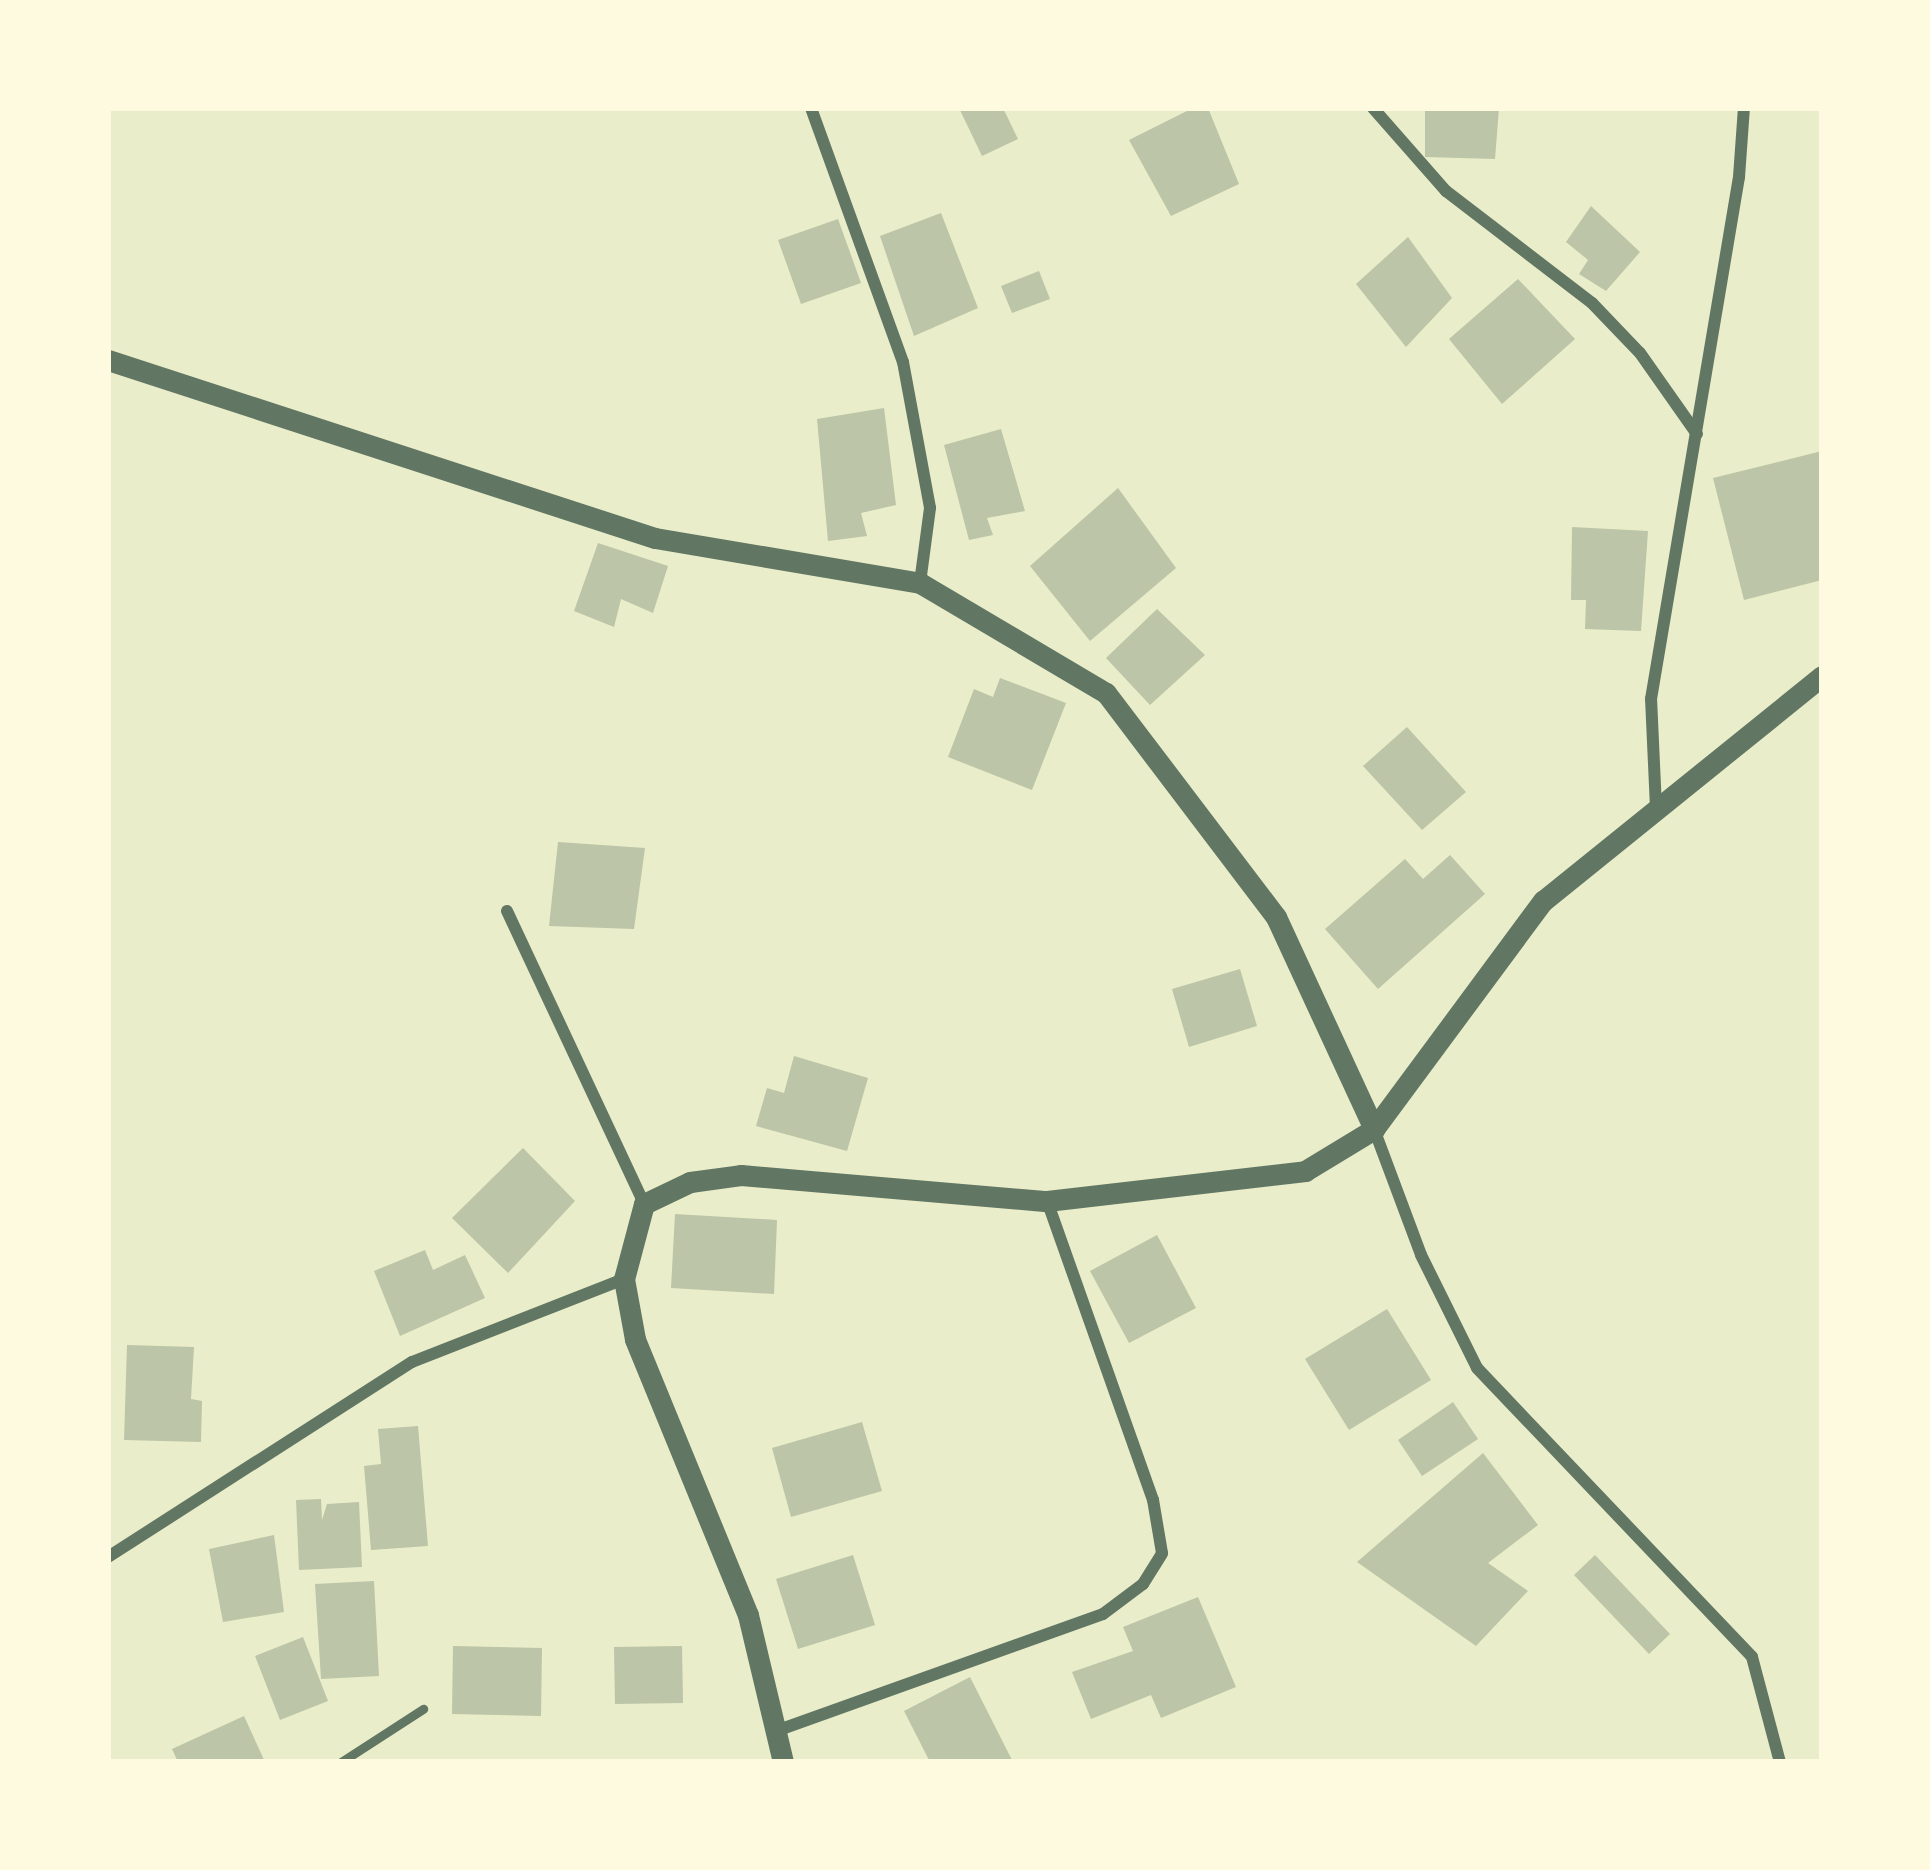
<!DOCTYPE html>
<html>
<head>
<meta charset="utf-8">
<style>
	body { margin:0 }
	#map { position:relative; width:1930px; height:1870px; overflow:hidden; background:#e9edc9; font-family:"Asap Condensed",sans-serif }
	div>[style] { position:absolute }
	[style*='--x'] { left:calc(var(--x)*1px); top:calc(var(--y)*1px); width:calc(var(--w)*1px); rotate:calc(var(--a)*1deg) }
	.building>* { inset:0; background:#bcc5a7 }
	.service>* { height:9px; margin:-4.5px; padding:0 4.5px; transform-origin:4.5px; border-radius:4.5px; background:#617663 }
	.minor>* { height:12px; margin:-6px; padding:0 6px; transform-origin:6px; border-radius:6px; background:#617663 }
	.tertiary>* { height:21px; margin:-10.5px; padding:0 10.5px; transform-origin:10.5px; border-radius:10.5px; background:#617663 }
	span { translate:-50% -50%; white-space:nowrap; text-align:center; line-height:1.15; -webkit-text-stroke:10px #fefae0; paint-order:stroke }
	.frame { position:absolute; inset:0; border:111px solid #fefae0; pointer-events:none }
</style>
</head>
<body>
<div id="map">
	<div class="building">
		<div style="clip-path:polygon(959px 108px,1003px 108px,1018px 139px,982px 156px)"></div>
		<div style="clip-path:polygon(1193px 108px,1208px 108px,1239px 184px,1171px 216px,1129px 140px)"></div>
		<div style="clip-path:polygon(1425px 108px,1499px 108px,1495px 159px,1425px 157px)"></div>
		<div style="clip-path:polygon(1591px 206px,1640px 252px,1606px 291px,1579px 274px,1588px 260px,1566px 242px)"></div>
		<div style="clip-path:polygon(941px 213px,978px 308px,914px 336px,880px 236px)"></div>
		<div style="clip-path:polygon(838px 219px,861px 283px,801px 304px,778px 240px)"></div>
		<div style="clip-path:polygon(1408px 237px,1452px 298px,1406px 347px,1356px 284px)"></div>
		<div style="clip-path:polygon(1039px 271px,1050px 299px,1012px 313px,1001px 286px)"></div>
		<div style="clip-path:polygon(1518px 279px,1575px 339px,1502px 404px,1449px 339px)"></div>
		<div style="clip-path:polygon(884px 408px,896px 505px,861px 513px,867px 536px,828px 541px,817px 419px)"></div>
		<div style="clip-path:polygon(1001px 429px,1025px 511px,987px 518px,993px 535px,969px 540px,944px 445px)"></div>
		<div style="clip-path:polygon(1822px 451px,1822px 580px,1744px 600px,1713px 478px)"></div>
		<div style="clip-path:polygon(1118px 488px,1176px 568px,1090px 641px,1030px 566px)"></div>
		<div style="clip-path:polygon(1572px 527px,1648px 531px,1641px 631px,1585px 629px,1586px 600px,1571px 600px)"></div>
		<div style="clip-path:polygon(598px 543px,668px 566px,653px 613px,621px 599px,614px 627px,574px 611px)"></div>
		<div style="clip-path:polygon(1157px 609px,1205px 655px,1150px 705px,1106px 658px)"></div>
		<div style="clip-path:polygon(1000px 678px,1066px 703px,1032px 790px,948px 757px,974px 689px,993px 697px)"></div>
		<div style="clip-path:polygon(1407px 727px,1466px 792px,1422px 830px,1363px 766px)"></div>
		<div style="clip-path:polygon(558px 842px,645px 848px,634px 929px,549px 926px)"></div>
		<div style="clip-path:polygon(1450px 855px,1485px 894px,1378px 989px,1325px 929px,1405px 859px,1423px 879px)"></div>
		<div style="clip-path:polygon(1240px 969px,1257px 1026px,1189px 1047px,1172px 989px)"></div>
		<div style="clip-path:polygon(794px 1056px,868px 1078px,847px 1151px,756px 1126px,767px 1088px,784px 1093px)"></div>
		<div style="clip-path:polygon(523px 1148px,575px 1201px,508px 1273px,452px 1218px)"></div>
		<div style="clip-path:polygon(675px 1214px,777px 1220px,774px 1294px,671px 1288px)"></div>
		<div style="clip-path:polygon(1157px 1235px,1196px 1308px,1129px 1343px,1090px 1271px)"></div>
		<div style="clip-path:polygon(425px 1250px,433px 1270px,465px 1255px,485px 1298px,400px 1336px,374px 1271px)"></div>
		<div style="clip-path:polygon(1387px 1309px,1431px 1380px,1349px 1430px,1305px 1359px)"></div>
		<div style="clip-path:polygon(127px 1345px,194px 1347px,191px 1399px,202px 1401px,201px 1442px,124px 1440px)"></div>
		<div style="clip-path:polygon(1453px 1402px,1478px 1439px,1422px 1476px,1398px 1440px)"></div>
		<div style="clip-path:polygon(862px 1422px,882px 1491px,791px 1517px,772px 1448px)"></div>
		<div style="clip-path:polygon(418px 1426px,428px 1546px,371px 1550px,364px 1466px,381px 1464px,378px 1429px)"></div>
		<div style="clip-path:polygon(1483px 1453px,1538px 1525px,1488px 1563px,1528px 1591px,1476px 1646px,1357px 1562px)"></div>
		<div style="clip-path:polygon(321px 1499px,322px 1520px,327px 1504px,359px 1502px,362px 1567px,299px 1570px,296px 1500px)"></div>
		<div style="clip-path:polygon(274px 1535px,284px 1612px,223px 1622px,209px 1549px)"></div>
		<div style="clip-path:polygon(853px 1555px,875px 1625px,798px 1649px,776px 1579px)"></div>
		<div style="clip-path:polygon(1595px 1555px,1670px 1634px,1649px 1654px,1574px 1575px)"></div>
		<div style="clip-path:polygon(374px 1581px,379px 1676px,321px 1679px,315px 1584px)"></div>
		<div style="clip-path:polygon(1198px 1597px,1236px 1687px,1161px 1718px,1151px 1695px,1091px 1719px,1072px 1672px,1133px 1651px,1123px 1627px)"></div>
		<div style="clip-path:polygon(303px 1637px,328px 1701px,280px 1720px,255px 1656px)"></div>
		<div style="clip-path:polygon(453px 1646px,542px 1648px,541px 1716px,452px 1714px)"></div>
		<div style="clip-path:polygon(682px 1646px,683px 1703px,615px 1704px,614px 1647px)"></div>
		<div style="clip-path:polygon(970px 1677px,1013px 1762px,930px 1762px,904px 1711px)"></div>
		<div style="clip-path:polygon(244px 1716px,265px 1762px,178px 1762px,172px 1749px)"></div>
	</div>
	<div class="service">
		<div style="--x:341;--y:1762;--w:98;--a:-32.9"></div>
	</div>
	<div class="minor">
		<div style="--x:811;--y:108;--w:270;--a:70.1"></div>
		<div style="--x:903;--y:362;--w:148;--a:79.5"></div>
		<div style="--x:930;--y:508;--w:76;--a:97.6"></div>
		<div style="--x:1373;--y:108;--w:111;--a:48.7"></div>
		<div style="--x:1446;--y:191;--w:184;--a:37.5"></div>
		<div style="--x:1592;--y:303;--w:69;--a:46.2"></div>
		<div style="--x:1640;--y:353;--w:99;--a:54.9"></div>
		<div style="--x:1656;--y:808;--w:109;--a:-92.6"></div>
		<div style="--x:1651;--y:699;--w:529;--a:-80.43"></div>
		<div style="--x:1739;--y:177;--w:69;--a:-85.9"></div>
		<div style="--x:507;--y:911;--w:323;--a:64.9"></div>
		<div style="--x:1374;--y:1129;--w:134;--a:69.5"></div>
		<div style="--x:1421;--y:1255;--w:126;--a:63.6"></div>
		<div style="--x:1477;--y:1368;--w:399;--a:46.4"></div>
		<div style="--x:1752;--y:1657;--w:109;--a:75.1"></div>
		<div style="--x:108;--y:1557;--w:361;--a:-32.7"></div>
		<div style="--x:412;--y:1362;--w:228;--a:-21.4"></div>
		<div style="--x:776;--y:1731;--w:347;--a:-19.7"></div>
		<div style="--x:1103;--y:1614;--w:50;--a:-36.9"></div>
		<div style="--x:1143;--y:1584;--w:36;--a:-58"></div>
		<div style="--x:1162;--y:1553;--w:54;--a:-99.6"></div>
		<div style="--x:1153;--y:1500;--w:317;--a:-109.5"></div>
	</div>
	<div class="tertiary">
		<div style="--x:108;--y:360;--w:575;--a:18.03"></div>
		<div style="--x:655;--y:538;--w:269;--a:9.6"></div>
		<div style="--x:920;--y:583;--w:216;--a:30.6"></div>
		<div style="--x:1106;--y:693;--w:281;--a:52.8"></div>
		<div style="--x:1276;--y:917;--w:234;--a:65.2"></div>
		<div style="--x:783;--y:1762;--w:151;--a:-103.4"></div>
		<div style="--x:748;--y:1615;--w:298;--a:-112.3"></div>
		<div style="--x:635;--y:1339;--w:61;--a:-100.4"></div>
		<div style="--x:624;--y:1279;--w:78;--a:-75.1"></div>
		<div style="--x:644;--y:1204;--w:51;--a:-25.6"></div>
		<div style="--x:690;--y:1182;--w:51;--a:-7.8"></div>
		<div style="--x:741;--y:1175;--w:307;--a:4.9"></div>
		<div style="--x:1047;--y:1201;--w:260;--a:-6.6"></div>
		<div style="--x:1305;--y:1171;--w:81;--a:-31.3"></div>
		<div style="--x:1374;--y:1129;--w:284;--a:-53.5"></div>
		<div style="--x:1543;--y:901;--w:358;--a:-38.9"></div>
	</div>
	<div class="frame"></div>
</div>
</body>
</html>
